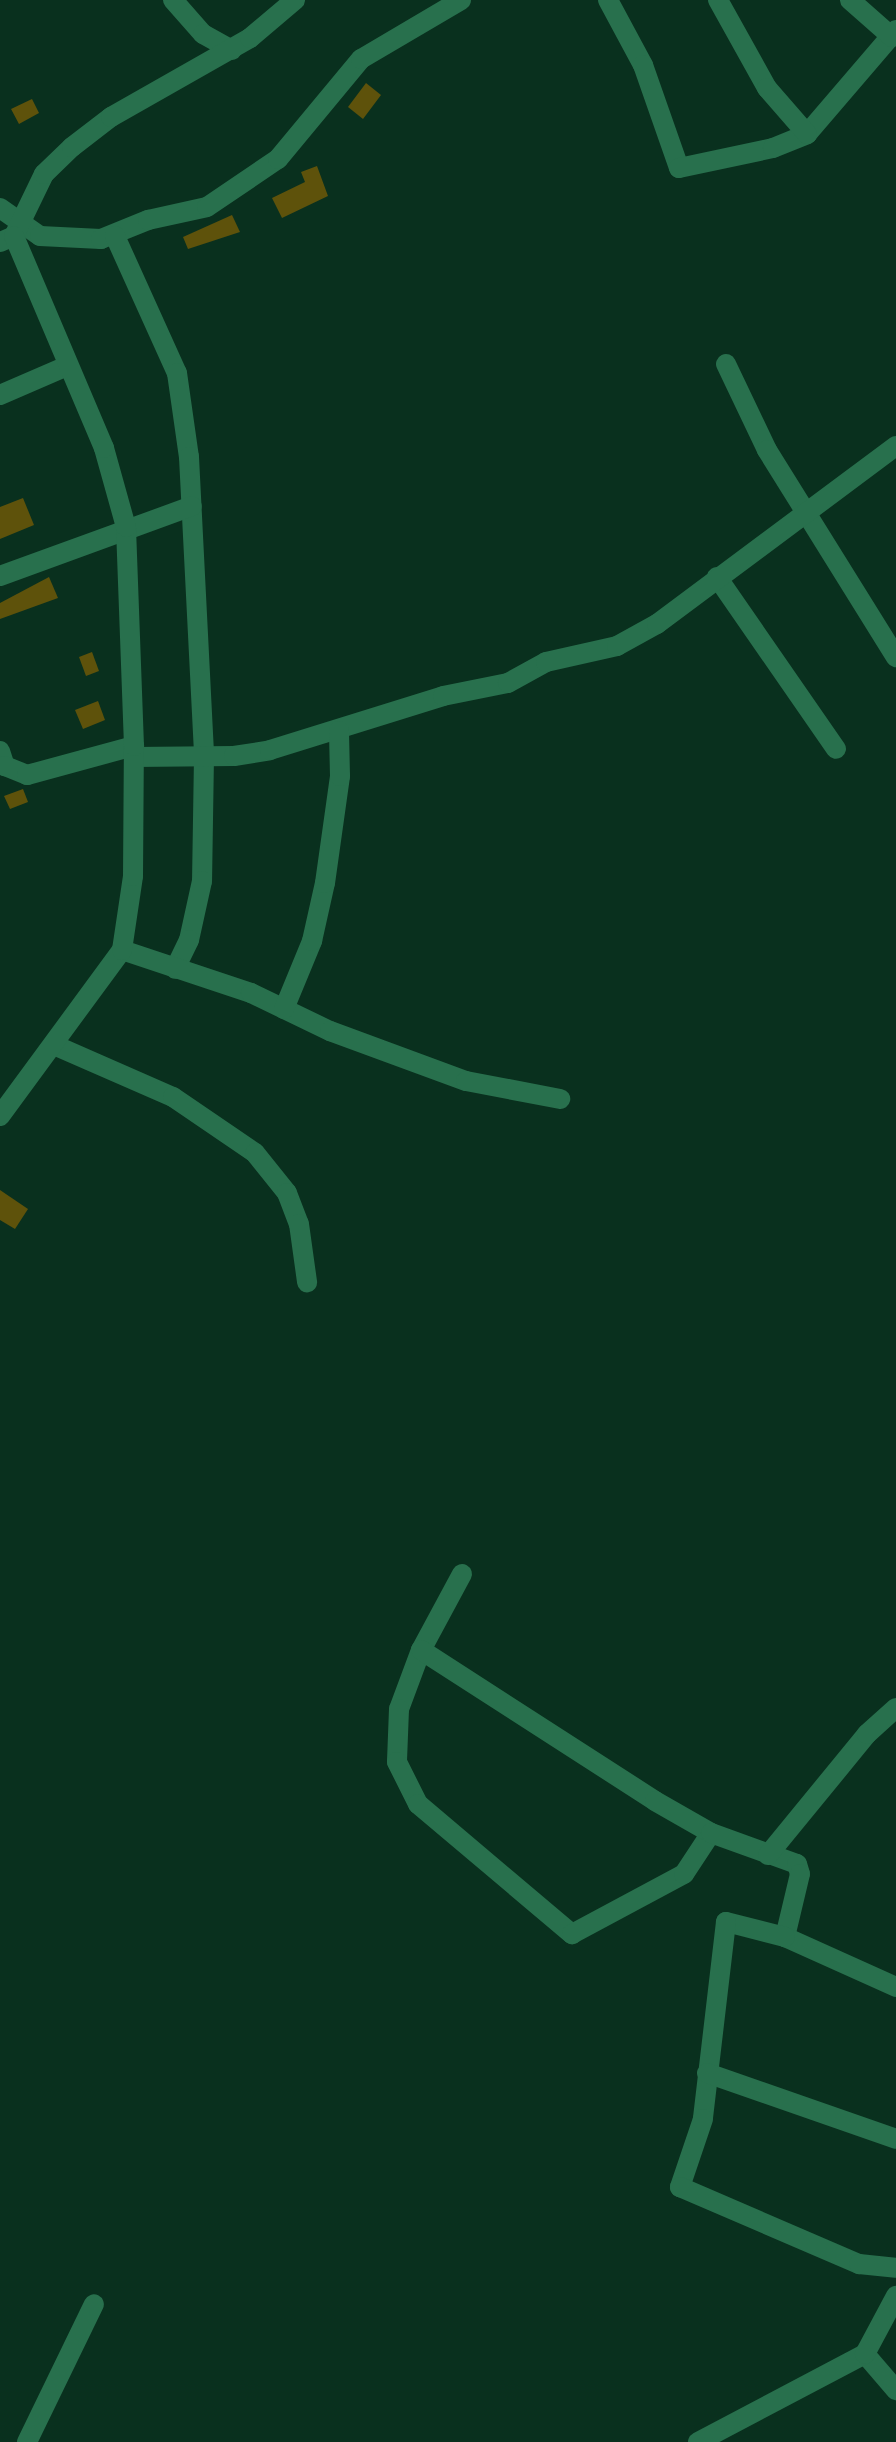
<!DOCTYPE html>
<html>
<head>
<meta charset="utf-8">
<style>
	body { margin:0 }
	#map { position:relative; width:896px; height:2442px; overflow:hidden; background:#09301e; font-family:Overpass,sans-serif }
	div>[style] { position:absolute }
	[style*='--x'] { left:calc(var(--x)*1px); top:calc(var(--y)*1px); width:calc(var(--w)*1px); rotate:calc(var(--a)*1deg) }
	.building>* { inset:0; background:#5e520b }
	.minor>* { height:20px; margin:-10px; padding:0 10px; transform-origin:10px; border-radius:10px; background:#28704d }
	span { translate:-50% -50%; white-space:nowrap; text-align:center; line-height:1.15; -webkit-text-stroke:7px #001709; paint-order:stroke }
</style>
</head>
<body>
<div id="map">
	<div class="building">
		<div style="clip-path:polygon(366px 83px,381px 95px,363px 119px,348px 107px)"></div>
		<div style="clip-path:polygon(32px 99px,39px 113px,19px 124px,11px 109px)"></div>
		<div style="clip-path:polygon(317px 166px,328px 196px,282px 218px,272px 198px,305px 182px,301px 172px)"></div>
		<div style="clip-path:polygon(232px 215px,240px 232px,188px 249px,183px 237px)"></div>
		<div style="clip-path:polygon(23px 498px,34px 525px,0 539px,0 507px)"></div>
		<div style="clip-path:polygon(49px 577px,58px 598px,0 619px,0 603px)"></div>
		<div style="clip-path:polygon(92px 652px,99px 671px,86px 676px,79px 657px)"></div>
		<div style="clip-path:polygon(98px 701px,105px 720px,83px 729px,75px 710px)"></div>
		<div style="clip-path:polygon(23px 789px,28px 802px,10px 809px,4px 796px)"></div>
		<div style="clip-path:polygon(0 1190px,28px 1209px,15px 1229px,0 1220px)"></div>
	</div>
	<div class="minor">
		<div style="--x:173;--y:0;--w:45;--a:48.6"></div>
		<div style="--x:203;--y:34;--w:33;--a:29"></div>
		<div style="--x:608;--y:0;--w:74;--a:61.7"></div>
		<div style="--x:643;--y:65;--w:109;--a:70.7"></div>
		<div style="--x:679;--y:168;--w:96;--a:-12"></div>
		<div style="--x:773;--y:148;--w:37;--a:-22"></div>
		<div style="--x:807;--y:134;--w:137;--a:-49.4"></div>
		<div style="--x:718;--y:0;--w:101;--a:60.9"></div>
		<div style="--x:767;--y:88;--w:61;--a:49"></div>
		<div style="--x:850;--y:0;--w:56;--a:41.4"></div>
		<div style="--x:0;--y:208;--w:49;--a:35"></div>
		<div style="--x:40;--y:236;--w:61;--a:2.8"></div>
		<div style="--x:101;--y:239;--w:51;--a:-22"></div>
		<div style="--x:148;--y:220;--w:60;--a:-12.4"></div>
		<div style="--x:207;--y:207;--w:86;--a:-34.1"></div>
		<div style="--x:278;--y:159;--w:130;--a:-50.3"></div>
		<div style="--x:361;--y:59;--w:116;--a:-30.5"></div>
		<div style="--x:115;--y:236;--w:150;--a:65.7"></div>
		<div style="--x:177;--y:373;--w:85;--a:81.9"></div>
		<div style="--x:189;--y:457;--w:299;--a:87.1"></div>
		<div style="--x:204;--y:756;--w:125;--a:90.9"></div>
		<div style="--x:202;--y:881;--w:60;--a:102.4"></div>
		<div style="--x:189;--y:940;--w:32;--a:116"></div>
		<div style="--x:0;--y:242;--w:15;--a:-23"></div>
		<div style="--x:14;--y:236;--w:69;--a:-64.2"></div>
		<div style="--x:44;--y:174;--w:39;--a:-44"></div>
		<div style="--x:72;--y:147;--w:49;--a:-37.6"></div>
		<div style="--x:111;--y:117;--w:160;--a:-29.6"></div>
		<div style="--x:250;--y:38;--w:59;--a:-40.2"></div>
		<div style="--x:726;--y:364;--w:95;--a:64.5"></div>
		<div style="--x:767;--y:450;--w:244;--a:58.1"></div>
		<div style="--x:0;--y:395;--w:73;--a:-23.4"></div>
		<div style="--x:0;--y:576;--w:204;--a:-20"></div>
		<div style="--x:717;--y:577;--w:209;--a:55.3"></div>
		<div style="--x:0;--y:751;--w:16;--a:72"></div>
		<div style="--x:5;--y:766;--w:24;--a:22"></div>
		<div style="--x:27;--y:775;--w:111;--a:-15.2"></div>
		<div style="--x:134;--y:757;--w:100;--a:-0.6"></div>
		<div style="--x:234;--y:756;--w:36;--a:-9"></div>
		<div style="--x:270;--y:750;--w:181;--a:-17.3"></div>
		<div style="--x:443;--y:696;--w:66;--a:-11.3"></div>
		<div style="--x:508;--y:683;--w:43;--a:-28.9"></div>
		<div style="--x:546;--y:662;--w:73;--a:-12.7"></div>
		<div style="--x:617;--y:646;--w:46;--a:-28.8"></div>
		<div style="--x:657;--y:624;--w:298;--a:-36.7"></div>
		<div style="--x:122;--y:950;--w:136;--a:18.4"></div>
		<div style="--x:251;--y:993;--w:88;--a:25.7"></div>
		<div style="--x:330;--y:1031;--w:145;--a:20.2"></div>
		<div style="--x:466;--y:1081;--w:96;--a:10.8"></div>
		<div style="--x:284;--y:1009;--w:74;--a:-67.6"></div>
		<div style="--x:312;--y:941;--w:59;--a:-77.4"></div>
		<div style="--x:325;--y:883;--w:108;--a:-82"></div>
		<div style="--x:340;--y:776;--w:45;--a:-91.3"></div>
		<div style="--x:54;--y:1045;--w:130;--a:23.6"></div>
		<div style="--x:173;--y:1097;--w:99;--a:34.3"></div>
		<div style="--x:255;--y:1153;--w:51;--a:51.3"></div>
		<div style="--x:287;--y:1193;--w:33;--a:69"></div>
		<div style="--x:299;--y:1224;--w:59;--a:82.1"></div>
		<div style="--x:0;--y:1116;--w:206;--a:-53.7"></div>
		<div style="--x:122;--y:950;--w:75;--a:-81.5"></div>
		<div style="--x:133;--y:876;--w:130;--a:-89.6"></div>
		<div style="--x:134;--y:746;--w:219;--a:-92.1"></div>
		<div style="--x:126;--y:527;--w:82;--a:-105.6"></div>
		<div style="--x:104;--y:448;--w:230;--a:-113"></div>
		<div style="--x:462;--y:1574;--w:86;--a:118.3"></div>
		<div style="--x:421;--y:1650;--w:63;--a:110.4"></div>
		<div style="--x:399;--y:1709;--w:53;--a:92.2"></div>
		<div style="--x:397;--y:1762;--w:47;--a:63.4"></div>
		<div style="--x:418;--y:1804;--w:202;--a:40.2"></div>
		<div style="--x:572;--y:1934;--w:127;--a:-28.2"></div>
		<div style="--x:684;--y:1874;--w:49;--a:-56.6"></div>
		<div style="--x:421;--y:1650;--w:278;--a:32.8"></div>
		<div style="--x:655;--y:1801;--w:64;--a:29.7"></div>
		<div style="--x:711;--y:1833;--w:91;--a:19.8"></div>
		<div style="--x:797;--y:1864;--w:10;--a:73"></div>
		<div style="--x:800;--y:1874;--w:65;--a:103.4"></div>
		<div style="--x:768;--y:1855;--w:156;--a:-50.7"></div>
		<div style="--x:867;--y:1734;--w:39;--a:-42"></div>
		<div style="--x:896;--y:1987;--w:122;--a:-155.8"></div>
		<div style="--x:785;--y:1937;--w:61;--a:-165.7"></div>
		<div style="--x:726;--y:1922;--w:198;--a:96.7"></div>
		<div style="--x:703;--y:2119;--w:72;--a:108.7"></div>
		<div style="--x:680;--y:2187;--w:195;--a:23.3"></div>
		<div style="--x:859;--y:2264;--w:37;--a:6"></div>
		<div style="--x:707;--y:2073;--w:200;--a:19.2"></div>
		<div style="--x:865;--y:2354;--w:48;--a:49.3"></div>
		<div style="--x:27;--y:2442;--w:153;--a:-64.1"></div>
		<div style="--x:698;--y:2442;--w:189;--a:-27.8"></div>
		<div style="--x:865;--y:2354;--w:66;--a:-61.9"></div>
	</div>
</div>
</body>
</html>
